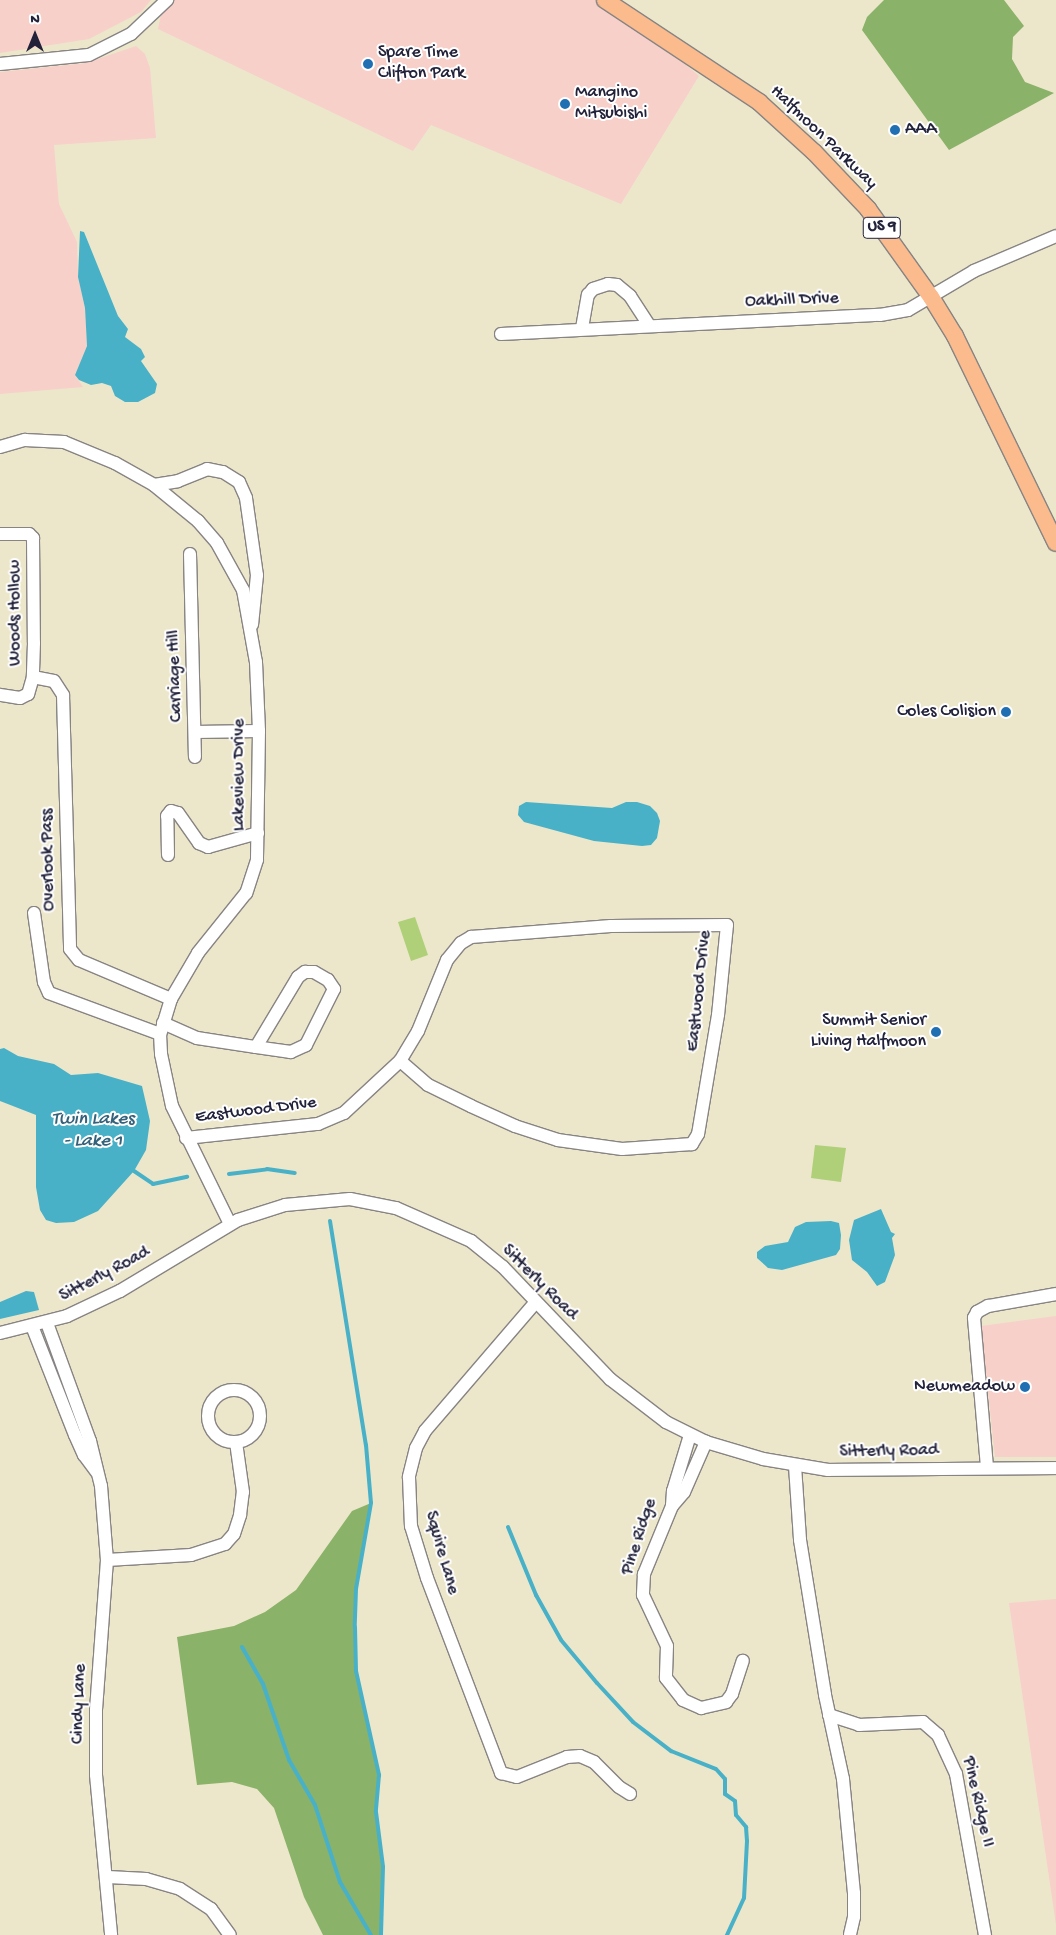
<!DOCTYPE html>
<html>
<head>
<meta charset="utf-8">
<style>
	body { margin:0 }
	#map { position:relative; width:1056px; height:1935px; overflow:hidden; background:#ece7cb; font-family:"Gochi Hand",sans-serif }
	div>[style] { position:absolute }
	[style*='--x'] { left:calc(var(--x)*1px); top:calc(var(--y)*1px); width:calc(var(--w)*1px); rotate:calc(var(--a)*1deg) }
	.built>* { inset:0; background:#f7d0ca }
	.green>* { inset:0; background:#afd079 }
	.forest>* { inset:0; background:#8bb269 }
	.water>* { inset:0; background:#48b1c7 }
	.stream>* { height:4px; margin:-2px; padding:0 2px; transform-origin:2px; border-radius:2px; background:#48b1c7 }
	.roads { filter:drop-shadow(1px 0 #878483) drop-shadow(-1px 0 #878483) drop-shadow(0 1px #878483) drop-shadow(0 -1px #878483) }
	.minor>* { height:12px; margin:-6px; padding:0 6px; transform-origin:6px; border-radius:6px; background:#fff }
	.minor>.ring { margin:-6px; padding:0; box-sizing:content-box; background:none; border:12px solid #fff; border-radius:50% }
	.major>* { height:16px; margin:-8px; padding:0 8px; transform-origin:8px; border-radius:8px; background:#fbbb8d }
	.dots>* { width:14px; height:14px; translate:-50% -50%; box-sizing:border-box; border:2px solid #fff; border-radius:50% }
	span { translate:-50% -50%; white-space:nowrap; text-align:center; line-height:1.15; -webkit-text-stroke:4px #fff; paint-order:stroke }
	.shield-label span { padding:1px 4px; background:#fff; border:1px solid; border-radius:4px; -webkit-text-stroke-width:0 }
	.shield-label { font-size:16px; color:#22223b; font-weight:700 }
	.poi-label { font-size:18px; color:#22223b }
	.left { translate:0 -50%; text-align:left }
	.right { translate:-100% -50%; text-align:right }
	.street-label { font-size:18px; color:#22223b }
	.water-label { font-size:19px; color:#33627a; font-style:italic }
	.north { position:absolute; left:10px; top:10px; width:50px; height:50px; -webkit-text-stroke:4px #fff; paint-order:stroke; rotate:0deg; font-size:14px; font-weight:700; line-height:20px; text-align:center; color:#22223b }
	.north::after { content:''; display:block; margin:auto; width:18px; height:22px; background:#22223b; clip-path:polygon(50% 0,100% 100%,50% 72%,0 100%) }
</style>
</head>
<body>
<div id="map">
	<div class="built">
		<div style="clip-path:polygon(0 0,151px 0,141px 12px,89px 39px,0 53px)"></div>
		<div style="clip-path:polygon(164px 0,609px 0,699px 76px,621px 204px,431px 125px,413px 151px,158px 29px)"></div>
		<div style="clip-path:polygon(136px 46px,145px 54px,150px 68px,156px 138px,54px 145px,59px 204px,77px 242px,78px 277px,85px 308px,87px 346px,75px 375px,83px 387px,0 394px,0 72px,86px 63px)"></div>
		<div style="clip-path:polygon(1056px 1316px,1056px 1457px,995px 1457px,981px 1326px)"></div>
		<div style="clip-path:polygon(1056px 1599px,1056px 1925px,1009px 1603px)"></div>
	</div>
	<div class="green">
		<div style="clip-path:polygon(415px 917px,428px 955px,411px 961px,398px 922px)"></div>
		<div style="clip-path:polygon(815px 1145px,846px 1148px,841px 1182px,811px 1178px)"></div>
	</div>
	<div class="forest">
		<div style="clip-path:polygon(884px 0,1004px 0,1024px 26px,1013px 37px,1012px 59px,1025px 82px,1054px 93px,949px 150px,862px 30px,867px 17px)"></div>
		<div style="clip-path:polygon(371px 1503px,356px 1589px,355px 1627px,356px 1671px,379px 1775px,376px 1812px,383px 1867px,381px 1935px,323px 1935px,304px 1897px,274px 1808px,257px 1789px,232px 1782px,197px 1785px,177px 1637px,234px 1626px,265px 1612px,296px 1590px,352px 1511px)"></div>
	</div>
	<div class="water">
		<div style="clip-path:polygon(80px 231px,84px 232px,118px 316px,128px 329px,125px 337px,141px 349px,145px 357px,141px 361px,157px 384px,155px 393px,138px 402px,125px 402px,115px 396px,111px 386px,102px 383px,91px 385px,79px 380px,75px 375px,87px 346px,85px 308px,78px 277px)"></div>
		<div style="clip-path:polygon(526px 802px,612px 808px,626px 802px,637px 802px,650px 806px,657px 813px,660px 821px,657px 838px,651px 845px,642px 846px,594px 841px,524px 822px,518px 815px,519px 806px)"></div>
		<div style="clip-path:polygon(4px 1048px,18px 1056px,54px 1064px,71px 1075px,98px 1073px,142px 1086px,150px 1121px,146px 1150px,134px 1171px,98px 1211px,74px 1222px,56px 1223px,46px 1220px,40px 1210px,36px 1187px,36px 1115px,0 1101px,0 1049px)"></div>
		<div style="clip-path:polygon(881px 1209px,891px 1232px,895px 1234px,892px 1238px,895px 1255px,885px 1282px,877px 1286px,867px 1272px,852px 1260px,849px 1240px,854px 1220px)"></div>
		<div style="clip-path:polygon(831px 1221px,839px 1223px,841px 1235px,840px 1249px,836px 1255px,782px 1270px,768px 1268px,757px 1258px,757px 1252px,765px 1246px,788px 1242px,795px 1227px,806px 1222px)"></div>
		<div style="clip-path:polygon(26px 1291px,34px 1292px,39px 1310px,0 1319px,0 1302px)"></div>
	</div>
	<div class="stream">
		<div style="--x:134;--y:1171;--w:23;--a:34"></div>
		<div style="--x:153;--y:1184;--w:35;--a:-12"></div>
		<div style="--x:229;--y:1174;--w:38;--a:-7"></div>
		<div style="--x:267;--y:1169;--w:28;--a:8"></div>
		<div style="--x:330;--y:1221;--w:227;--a:80.9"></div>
		<div style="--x:366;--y:1445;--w:58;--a:85.1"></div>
		<div style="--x:371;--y:1503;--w:87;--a:99.9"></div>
		<div style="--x:356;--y:1589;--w:38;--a:92"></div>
		<div style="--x:355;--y:1627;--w:44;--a:88.7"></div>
		<div style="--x:356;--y:1671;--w:107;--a:77.5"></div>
		<div style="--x:379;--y:1775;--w:37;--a:95"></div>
		<div style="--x:376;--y:1812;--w:55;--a:82.7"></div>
		<div style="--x:383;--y:1867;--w:68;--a:91.7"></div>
		<div style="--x:508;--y:1527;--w:74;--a:67.6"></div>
		<div style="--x:536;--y:1595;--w:51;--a:60.9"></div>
		<div style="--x:561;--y:1640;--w:56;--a:50.1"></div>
		<div style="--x:597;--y:1683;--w:53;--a:47.3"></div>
		<div style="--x:633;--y:1722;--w:48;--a:37.3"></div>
		<div style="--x:671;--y:1751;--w:48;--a:21.8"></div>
		<div style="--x:716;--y:1769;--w:13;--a:48"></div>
		<div style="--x:725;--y:1779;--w:15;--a:90"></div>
		<div style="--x:725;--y:1794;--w:12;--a:35"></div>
		<div style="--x:735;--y:1801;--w:14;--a:86"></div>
		<div style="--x:736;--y:1815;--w:16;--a:50"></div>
		<div style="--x:746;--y:1827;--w:14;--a:86"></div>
		<div style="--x:747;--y:1841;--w:57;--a:93"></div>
		<div style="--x:744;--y:1898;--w:41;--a:114.7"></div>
		<div style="--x:242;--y:1647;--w:43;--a:60.4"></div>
		<div style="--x:263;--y:1684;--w:80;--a:71.1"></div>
		<div style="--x:289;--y:1760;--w:52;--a:60"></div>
		<div style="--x:315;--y:1805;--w:81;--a:72"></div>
		<div style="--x:340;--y:1882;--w:61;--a:59.7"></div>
	</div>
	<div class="roads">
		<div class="minor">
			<div style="--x:0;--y:64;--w:89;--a:-5.8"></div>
			<div style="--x:89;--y:55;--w:47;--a:-26.6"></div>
			<div style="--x:131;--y:34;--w:50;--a:-43.4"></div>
			<div style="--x:582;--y:328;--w:34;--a:-80"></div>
			<div style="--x:588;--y:295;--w:8;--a:-50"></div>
			<div style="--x:593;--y:289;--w:16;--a:-18"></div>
			<div style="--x:608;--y:284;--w:9;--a:6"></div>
			<div style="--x:617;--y:285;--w:17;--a:40"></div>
			<div style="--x:630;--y:296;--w:35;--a:57"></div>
			<div style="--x:501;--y:334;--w:379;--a:-2.9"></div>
			<div style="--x:880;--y:315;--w:28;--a:-10"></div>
			<div style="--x:908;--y:310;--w:77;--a:-30.6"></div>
			<div style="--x:974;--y:271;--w:89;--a:-23.1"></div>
			<div style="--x:0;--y:447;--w:26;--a:-16"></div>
			<div style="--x:25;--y:440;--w:39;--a:3"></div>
			<div style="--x:64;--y:442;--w:55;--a:22.4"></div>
			<div style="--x:115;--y:463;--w:45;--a:29.4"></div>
			<div style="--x:154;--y:485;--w:57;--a:39.3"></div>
			<div style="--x:198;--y:521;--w:29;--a:49"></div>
			<div style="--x:217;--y:543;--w:54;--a:61"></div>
			<div style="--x:243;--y:590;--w:73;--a:79.8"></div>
			<div style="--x:256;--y:662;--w:69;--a:87.5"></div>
			<div style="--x:259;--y:731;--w:129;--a:90.9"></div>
			<div style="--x:257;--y:860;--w:35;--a:108"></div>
			<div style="--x:246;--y:893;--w:77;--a:128.7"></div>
			<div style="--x:198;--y:953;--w:53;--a:120.4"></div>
			<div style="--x:171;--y:999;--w:37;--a:107"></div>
			<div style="--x:160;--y:1034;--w:20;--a:87"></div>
			<div style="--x:161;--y:1054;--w:53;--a:78.1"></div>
			<div style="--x:172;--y:1106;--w:131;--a:63.8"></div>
			<div style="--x:154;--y:485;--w:24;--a:-9"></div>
			<div style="--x:178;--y:481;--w:31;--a:-22"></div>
			<div style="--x:207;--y:469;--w:16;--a:11"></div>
			<div style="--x:223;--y:472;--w:19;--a:32"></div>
			<div style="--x:239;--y:482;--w:17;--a:66"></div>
			<div style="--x:246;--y:498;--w:78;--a:81.9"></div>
			<div style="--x:257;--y:575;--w:50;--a:95.7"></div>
			<div style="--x:0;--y:534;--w:29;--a:0"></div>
			<div style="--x:29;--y:534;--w:6;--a:45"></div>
			<div style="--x:33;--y:538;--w:105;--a:89.5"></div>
			<div style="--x:34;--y:643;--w:34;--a:92"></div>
			<div style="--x:33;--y:677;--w:18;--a:106"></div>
			<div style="--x:28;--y:694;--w:9;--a:153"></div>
			<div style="--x:20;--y:698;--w:20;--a:-171"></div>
			<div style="--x:190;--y:554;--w:203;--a:88.6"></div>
			<div style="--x:33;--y:677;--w:21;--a:11"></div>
			<div style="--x:54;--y:681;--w:17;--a:57"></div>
			<div style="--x:63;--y:695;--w:254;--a:88.4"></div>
			<div style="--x:70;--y:949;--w:14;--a:51"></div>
			<div style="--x:79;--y:960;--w:100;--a:23"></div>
			<div style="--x:195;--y:732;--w:64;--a:-0.9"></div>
			<div style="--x:168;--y:855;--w:39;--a:-91"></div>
			<div style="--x:167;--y:816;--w:6;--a:-51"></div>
			<div style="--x:171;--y:811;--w:7;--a:16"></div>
			<div style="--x:178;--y:813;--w:37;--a:55"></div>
			<div style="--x:199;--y:843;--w:10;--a:24"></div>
			<div style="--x:208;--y:847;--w:52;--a:-15.6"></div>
			<div style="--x:34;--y:913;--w:70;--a:81.8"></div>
			<div style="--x:44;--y:982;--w:12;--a:66"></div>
			<div style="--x:49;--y:993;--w:118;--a:20.3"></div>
			<div style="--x:727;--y:925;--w:90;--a:95.7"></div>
			<div style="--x:718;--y:1015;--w:121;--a:99.5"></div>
			<div style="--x:698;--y:1134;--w:12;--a:121"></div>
			<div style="--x:692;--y:1144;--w:70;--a:175.9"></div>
			<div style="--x:622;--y:1149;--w:65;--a:-172"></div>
			<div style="--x:558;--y:1140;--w:45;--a:-162"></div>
			<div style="--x:515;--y:1126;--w:48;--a:-155.6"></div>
			<div style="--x:471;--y:1106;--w:48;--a:-154"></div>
			<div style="--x:428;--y:1085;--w:37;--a:-139"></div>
			<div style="--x:400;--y:1061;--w:35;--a:-59"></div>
			<div style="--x:418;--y:1031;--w:77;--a:-67.8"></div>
			<div style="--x:447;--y:960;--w:22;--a:-51"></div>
			<div style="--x:461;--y:943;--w:12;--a:-31"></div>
			<div style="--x:471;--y:937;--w:140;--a:-4.5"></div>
			<div style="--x:611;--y:926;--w:116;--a:-0.5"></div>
			<div style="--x:305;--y:972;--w:9;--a:0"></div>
			<div style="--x:314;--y:972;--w:16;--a:30"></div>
			<div style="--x:328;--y:980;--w:11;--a:56"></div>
			<div style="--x:334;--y:989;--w:63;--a:116.6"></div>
			<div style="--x:306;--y:1045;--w:17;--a:155"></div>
			<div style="--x:291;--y:1052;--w:35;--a:-172"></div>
			<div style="--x:256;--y:1047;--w:82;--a:-59"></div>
			<div style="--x:298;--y:977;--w:9;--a:-36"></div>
			<div style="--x:163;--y:1023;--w:37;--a:24"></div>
			<div style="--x:197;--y:1038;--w:60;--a:8.7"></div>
			<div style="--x:186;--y:1138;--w:133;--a:-6.1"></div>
			<div style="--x:318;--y:1124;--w:28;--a:-23"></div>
			<div style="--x:344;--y:1113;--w:76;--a:-42.9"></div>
			<div style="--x:535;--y:1303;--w:169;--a:130.7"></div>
			<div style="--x:425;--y:1431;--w:19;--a:118"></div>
			<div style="--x:416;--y:1448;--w:30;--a:104"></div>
			<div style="--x:409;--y:1477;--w:49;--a:87.7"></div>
			<div style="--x:411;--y:1526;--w:54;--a:72.9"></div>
			<div style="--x:427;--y:1578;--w:209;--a:69.2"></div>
			<div style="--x:501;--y:1773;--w:16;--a:14"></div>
			<div style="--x:517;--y:1777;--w:54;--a:-21.8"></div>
			<div style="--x:567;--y:1757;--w:13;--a:-4"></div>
			<div style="--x:580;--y:1756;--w:15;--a:23"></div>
			<div style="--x:594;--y:1762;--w:35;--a:45"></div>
			<div style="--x:619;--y:1787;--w:13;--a:32"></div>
			<div style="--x:47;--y:1323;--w:126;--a:70"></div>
			<div style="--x:90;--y:1441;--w:46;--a:76.3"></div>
			<div style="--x:101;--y:1486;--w:74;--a:85.4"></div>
			<div style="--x:107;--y:1560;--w:150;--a:94.2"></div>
			<div style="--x:96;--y:1710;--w:65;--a:90"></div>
			<div style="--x:96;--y:1775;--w:161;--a:84.6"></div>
			<div style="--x:32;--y:1326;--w:117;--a:68.5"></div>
			<div style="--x:75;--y:1435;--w:22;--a:66"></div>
			<div style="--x:84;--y:1455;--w:21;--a:53"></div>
			<div style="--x:0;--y:1333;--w:69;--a:-14.2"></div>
			<div style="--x:67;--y:1316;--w:59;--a:-25.3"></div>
			<div style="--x:120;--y:1291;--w:138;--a:-31"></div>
			<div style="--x:238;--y:1220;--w:49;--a:-17.7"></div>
			<div style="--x:285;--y:1205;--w:65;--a:-5.3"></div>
			<div style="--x:350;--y:1199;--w:47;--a:11.1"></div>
			<div style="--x:396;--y:1208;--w:82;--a:23.7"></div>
			<div style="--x:471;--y:1241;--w:41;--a:39.1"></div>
			<div style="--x:503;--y:1267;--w:155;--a:46.3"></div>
			<div style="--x:610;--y:1379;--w:71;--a:37.5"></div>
			<div style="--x:666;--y:1422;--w:45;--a:26.6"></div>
			<div style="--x:706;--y:1442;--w:59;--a:16.6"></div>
			<div style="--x:763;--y:1459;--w:66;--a:9.6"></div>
			<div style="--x:828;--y:1470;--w:228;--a:-0.5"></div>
			<div class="ring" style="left:208px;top:1390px;width:40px;height:40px"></div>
			<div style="--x:690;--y:1435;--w:59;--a:106.9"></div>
			<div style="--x:673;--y:1491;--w:15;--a:94"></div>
			<div style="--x:672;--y:1506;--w:74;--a:112.4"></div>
			<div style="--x:644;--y:1574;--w:21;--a:93"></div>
			<div style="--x:643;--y:1595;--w:56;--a:64.8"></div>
			<div style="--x:667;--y:1646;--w:32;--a:92"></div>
			<div style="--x:666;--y:1678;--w:28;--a:52"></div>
			<div style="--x:683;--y:1700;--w:20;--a:24"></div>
			<div style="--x:701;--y:1708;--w:26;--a:-13"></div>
			<div style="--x:726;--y:1702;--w:10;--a:-53"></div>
			<div style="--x:732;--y:1694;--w:35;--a:-72"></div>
			<div style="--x:795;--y:1466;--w:74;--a:86.1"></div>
			<div style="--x:800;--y:1540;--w:157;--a:80.8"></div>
			<div style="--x:825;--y:1695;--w:86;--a:77.9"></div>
			<div style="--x:843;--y:1779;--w:115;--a:84.5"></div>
			<div style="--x:854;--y:1893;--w:24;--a:90"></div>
			<div style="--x:854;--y:1917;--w:18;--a:103"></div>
			<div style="--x:987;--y:1467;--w:150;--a:-95"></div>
			<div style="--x:974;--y:1318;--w:7;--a:-63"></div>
			<div style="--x:977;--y:1312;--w:13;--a:-29"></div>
			<div style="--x:988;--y:1306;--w:69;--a:-10"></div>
			<div style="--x:672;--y:1506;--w:18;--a:-49"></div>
			<div style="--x:684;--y:1492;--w:55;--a:-66.3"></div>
			<div style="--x:107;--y:1560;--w:84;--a:-3.4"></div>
			<div style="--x:191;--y:1555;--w:36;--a:-18"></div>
			<div style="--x:225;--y:1544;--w:13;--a:-48"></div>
			<div style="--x:234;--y:1534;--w:20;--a:-72"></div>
			<div style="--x:240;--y:1515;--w:23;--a:-83"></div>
			<div style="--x:243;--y:1492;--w:50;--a:-98"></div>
			<div style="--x:829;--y:1715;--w:32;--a:18"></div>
			<div style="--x:859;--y:1725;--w:64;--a:-2.7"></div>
			<div style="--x:923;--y:1722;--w:20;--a:41"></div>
			<div style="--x:938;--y:1735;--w:43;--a:65.2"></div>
			<div style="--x:956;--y:1774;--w:164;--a:79.8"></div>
			<div style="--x:108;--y:1877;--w:38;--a:3"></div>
			<div style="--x:146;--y:1879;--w:35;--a:16"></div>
			<div style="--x:180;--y:1889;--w:37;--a:33"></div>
			<div style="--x:211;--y:1909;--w:32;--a:54"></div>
		</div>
		<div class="major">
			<div style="--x:605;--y:0;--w:185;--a:33.5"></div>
			<div style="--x:759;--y:102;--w:74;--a:42.3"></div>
			<div style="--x:814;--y:152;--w:79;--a:46.5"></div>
			<div style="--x:868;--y:209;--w:108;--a:54.4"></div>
			<div style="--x:931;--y:297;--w:46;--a:58.4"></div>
			<div style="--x:955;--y:336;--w:230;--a:64"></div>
		</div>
	</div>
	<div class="dots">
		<div style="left:368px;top:64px;background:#1f6fb2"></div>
		<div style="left:565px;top:104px;background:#1f6fb2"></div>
		<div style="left:895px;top:130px;background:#1f6fb2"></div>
		<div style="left:1006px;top:712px;background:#1f6fb2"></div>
		<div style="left:936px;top:1032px;background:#1f6fb2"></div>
		<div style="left:1025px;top:1387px;background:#1f6fb2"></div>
	</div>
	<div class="shield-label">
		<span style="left:882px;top:228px">US 9</span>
	</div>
	<div class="poi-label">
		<span class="left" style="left:378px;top:64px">Spare Time<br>Clifton Park</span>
		<span class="left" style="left:575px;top:104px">Mangino<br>Mitsubishi</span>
		<span class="left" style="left:905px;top:130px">AAA</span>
		<span class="right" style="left:996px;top:712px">Coles Colision</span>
		<span class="right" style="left:926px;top:1032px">Summit Senior<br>Living Halfmoon</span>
		<span class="right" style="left:1015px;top:1387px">Newmeadow</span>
	</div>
	<div class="street-label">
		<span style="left:823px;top:138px;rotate:44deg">Halfmoon Parkway</span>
		<span style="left:792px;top:301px;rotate:-2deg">Oakhill Drive</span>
		<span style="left:16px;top:613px;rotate:-90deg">Woods Hollow</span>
		<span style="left:176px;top:676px;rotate:-92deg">Carriage Hill</span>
		<span style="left:240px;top:775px;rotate:-90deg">Lakeview Drive</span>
		<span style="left:49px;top:860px;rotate:-91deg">Overlook Pass</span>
		<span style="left:700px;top:991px;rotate:-84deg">Eastwood Drive</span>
		<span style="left:256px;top:1111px;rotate:-7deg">Eastwood Drive</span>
		<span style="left:105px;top:1275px;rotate:-28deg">Sitterly Road</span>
		<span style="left:539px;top:1283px;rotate:45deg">Sitterly Road</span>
		<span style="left:889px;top:1452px;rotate:-1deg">Sitterly Road</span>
		<span style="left:640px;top:1537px;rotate:-72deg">Pine Ridge</span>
		<span style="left:441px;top:1553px;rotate:74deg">Squire Lane</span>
		<span style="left:80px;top:1704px;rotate:-88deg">Cindy Lane</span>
		<span style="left:977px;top:1802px;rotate:77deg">Pine Ridge II</span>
	</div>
	<div class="water-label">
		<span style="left:93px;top:1131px">Twin Lakes<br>- Lake 1</span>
	</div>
	<div class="north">N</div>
</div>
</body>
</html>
